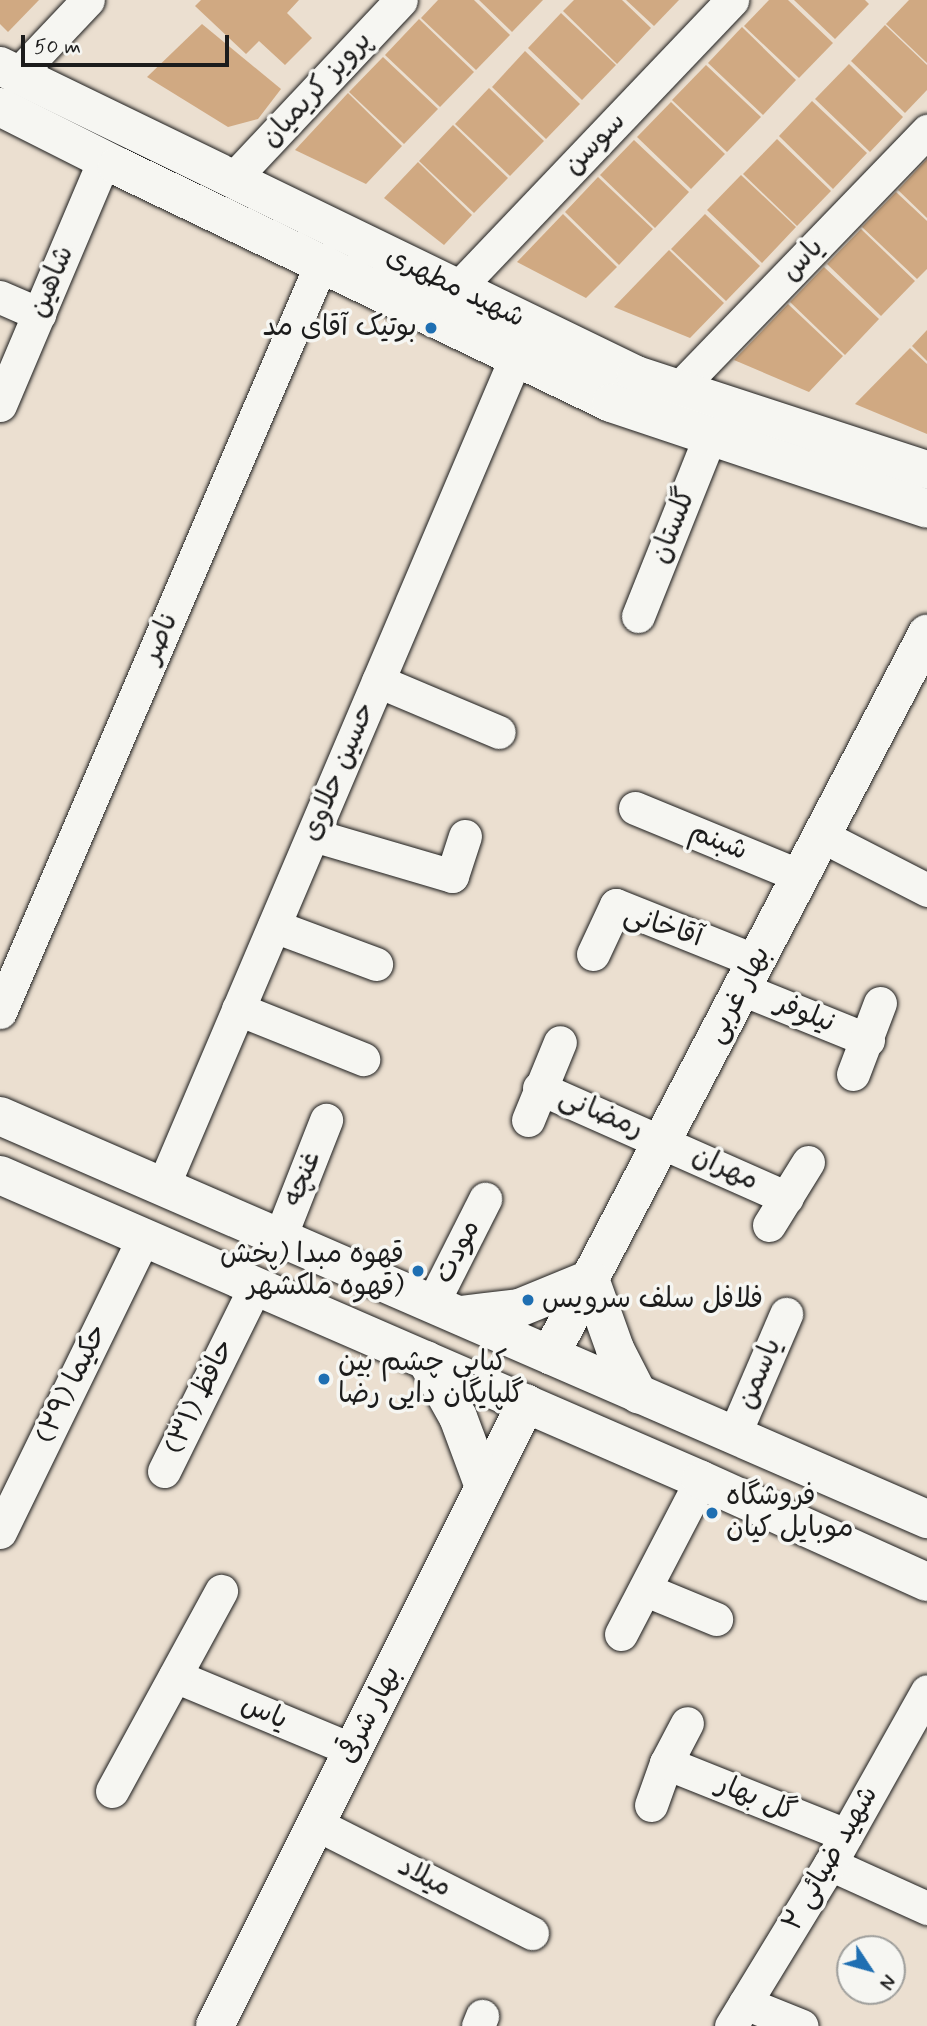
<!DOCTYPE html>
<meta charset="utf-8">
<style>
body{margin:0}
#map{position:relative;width:927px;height:2026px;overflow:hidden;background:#ebdfd0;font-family:Mynerve,"Playpen Sans Arabic",sans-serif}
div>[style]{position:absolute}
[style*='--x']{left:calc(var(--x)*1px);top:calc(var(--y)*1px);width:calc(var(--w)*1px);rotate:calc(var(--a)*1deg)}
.building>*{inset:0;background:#d0a982}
.roads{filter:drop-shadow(0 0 2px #1c1c1c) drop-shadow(0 0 2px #1c1c1c)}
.minor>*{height:33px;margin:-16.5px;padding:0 16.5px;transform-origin:16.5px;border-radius:16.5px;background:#f6f6f2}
.tertiary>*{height:38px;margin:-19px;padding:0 19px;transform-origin:19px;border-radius:19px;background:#f6f6f2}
.secondary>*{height:38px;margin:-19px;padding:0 19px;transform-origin:19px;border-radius:19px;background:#f6f6f2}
.dots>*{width:19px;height:19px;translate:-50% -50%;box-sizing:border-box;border:4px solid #f6f6f2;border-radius:50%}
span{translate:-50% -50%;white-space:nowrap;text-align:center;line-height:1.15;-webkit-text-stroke:7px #f6f6f2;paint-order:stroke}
.street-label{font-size:28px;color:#1c1c1c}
.poi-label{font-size:28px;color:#1c1c1c}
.right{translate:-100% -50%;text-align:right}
.left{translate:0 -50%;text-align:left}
.north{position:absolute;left:836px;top:1935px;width:70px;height:70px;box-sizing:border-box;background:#f6f6f2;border:2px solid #9f9f9c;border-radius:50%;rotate:126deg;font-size:19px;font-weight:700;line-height:28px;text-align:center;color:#1c1c1c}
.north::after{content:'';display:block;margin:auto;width:24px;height:32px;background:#1f6fb2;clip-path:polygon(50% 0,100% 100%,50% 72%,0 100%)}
.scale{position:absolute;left:21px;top:35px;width:208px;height:32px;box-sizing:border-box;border:4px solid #1c1c1c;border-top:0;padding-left:9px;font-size:21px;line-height:24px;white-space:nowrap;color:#1c1c1c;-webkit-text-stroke:5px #f6f6f2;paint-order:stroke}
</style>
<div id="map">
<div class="building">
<div style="clip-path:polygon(0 0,39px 0,8px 32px,0 24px)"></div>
<div style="clip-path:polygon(201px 0,299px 0,287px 13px,312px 38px,285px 65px,259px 41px,246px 54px,195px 6px)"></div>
<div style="clip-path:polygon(438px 0,474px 0,510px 35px,476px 70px,421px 18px)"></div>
<div style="clip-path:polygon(479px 0,543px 0,512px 32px)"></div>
<div style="clip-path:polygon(574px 0,622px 0,651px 28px,617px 64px,563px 11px)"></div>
<div style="clip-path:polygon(626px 0,679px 0,654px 26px)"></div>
<div style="clip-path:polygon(769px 0,788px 0,833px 43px,799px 78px,744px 26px)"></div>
<div style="clip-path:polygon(794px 0,865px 0,869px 4px,835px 39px)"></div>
<div style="clip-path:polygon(909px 0,927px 0,927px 63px,886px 24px)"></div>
<div style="clip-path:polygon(561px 13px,616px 65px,582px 100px,528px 48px)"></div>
<div style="clip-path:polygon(419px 19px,474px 72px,440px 107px,385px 55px)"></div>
<div style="clip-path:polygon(202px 24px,281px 89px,258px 119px,228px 127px,147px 77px)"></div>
<div style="clip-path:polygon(885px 25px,927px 65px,927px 90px,905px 113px,851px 61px)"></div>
<div style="clip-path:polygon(742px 27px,796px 80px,763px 115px,708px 63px)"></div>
<div style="clip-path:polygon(525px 51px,580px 104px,546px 139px,492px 87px)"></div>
<div style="clip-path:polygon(383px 57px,438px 109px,404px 144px,349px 92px)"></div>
<div style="clip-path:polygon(849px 64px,903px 117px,870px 152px,815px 99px)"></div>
<div style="clip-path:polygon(706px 65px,761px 117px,727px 152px,672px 100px)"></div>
<div style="clip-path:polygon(489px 88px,544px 141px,510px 176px,455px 124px)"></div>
<div style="clip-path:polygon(348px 93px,402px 146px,366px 184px,295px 150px)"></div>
<div style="clip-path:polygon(812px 101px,867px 153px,833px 189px,779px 136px)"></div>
<div style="clip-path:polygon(671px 102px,725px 154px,691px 189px,637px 137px)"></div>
<div style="clip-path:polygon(453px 125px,508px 178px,474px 213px,419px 161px)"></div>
<div style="clip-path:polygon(777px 139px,831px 191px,797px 226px,743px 174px)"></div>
<div style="clip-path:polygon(634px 140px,689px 192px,655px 228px,600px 175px)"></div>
<div style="clip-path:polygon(927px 159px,927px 218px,898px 190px)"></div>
<div style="clip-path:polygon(418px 162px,472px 215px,444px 245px,384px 198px)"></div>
<div style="clip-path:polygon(741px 175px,796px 227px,762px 263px,707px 210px)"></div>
<div style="clip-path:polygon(598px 177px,653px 229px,619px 265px,565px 212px)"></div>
<div style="clip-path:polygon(896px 192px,927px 221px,927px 269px,917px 279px,862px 227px)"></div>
<div style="clip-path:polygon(563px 214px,617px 267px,586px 298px,517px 262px)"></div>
<div style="clip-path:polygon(705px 214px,760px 266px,726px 301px,671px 249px)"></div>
<div style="clip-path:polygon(861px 229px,915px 281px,881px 316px,827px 264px)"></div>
<div style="clip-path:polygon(669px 250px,724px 303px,690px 338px,614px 307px)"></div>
<div style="clip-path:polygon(824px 267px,879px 319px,845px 355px,790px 302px)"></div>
<div style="clip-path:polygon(788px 304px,843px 356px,809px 392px,734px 360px)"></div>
<div style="clip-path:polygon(927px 330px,927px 361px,912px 346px)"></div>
<div style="clip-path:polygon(910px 348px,927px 364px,927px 434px,855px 404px)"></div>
</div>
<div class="roads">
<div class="minor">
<div style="--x:17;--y:75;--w:103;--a:-46.6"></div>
<div style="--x:233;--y:179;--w:245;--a:-46.8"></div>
<div style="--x:457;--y:289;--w:399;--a:-46.4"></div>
<div style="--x:0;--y:297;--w:43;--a:23.6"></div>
<div style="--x:678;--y:389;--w:359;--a:-46"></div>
<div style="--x:0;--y:405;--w:266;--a:-67"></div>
<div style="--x:638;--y:616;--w:194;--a:-68.2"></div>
<div style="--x:378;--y:681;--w:131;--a:22.9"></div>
<div style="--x:635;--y:808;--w:178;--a:22.4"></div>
<div style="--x:313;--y:835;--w:145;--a:16.4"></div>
<div style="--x:452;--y:876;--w:42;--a:-72"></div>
<div style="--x:822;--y:836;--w:118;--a:27.2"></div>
<div style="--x:274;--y:926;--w:109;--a:20.4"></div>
<div style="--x:593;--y:954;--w:54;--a:-64.9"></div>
<div style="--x:616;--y:905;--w:151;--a:21.8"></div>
<div style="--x:742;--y:989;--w:136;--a:22"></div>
<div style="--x:238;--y:1009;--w:135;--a:21.8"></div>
<div style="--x:0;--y:1012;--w:814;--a:-66.77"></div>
<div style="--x:853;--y:1074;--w:76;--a:-69.2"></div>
<div style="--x:539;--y:1088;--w:271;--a:23.9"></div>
<div style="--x:528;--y:1120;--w:84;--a:-67.7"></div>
<div style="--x:163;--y:1186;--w:901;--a:-66.94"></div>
<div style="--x:769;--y:1225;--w:74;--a:-58.2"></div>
<div style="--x:280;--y:1237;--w:126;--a:-68.5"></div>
<div style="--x:432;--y:1304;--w:118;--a:-63.2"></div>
<div style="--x:734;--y:1435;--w:132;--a:-66.7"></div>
<div style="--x:164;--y:1471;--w:208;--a:-63.7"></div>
<div style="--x:0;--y:1532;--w:328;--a:-64"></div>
<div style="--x:646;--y:1590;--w:76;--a:22.5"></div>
<div style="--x:621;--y:1634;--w:174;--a:-62.5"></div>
<div style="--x:175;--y:1676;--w:193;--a:22.6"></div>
<div style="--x:666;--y:1763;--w:194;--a:21.8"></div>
<div style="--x:112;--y:1791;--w:228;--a:-61.4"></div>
<div style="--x:651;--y:1805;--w:45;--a:-70.3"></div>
<div style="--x:666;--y:1763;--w:45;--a:-62.3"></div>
<div style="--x:316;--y:1824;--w:242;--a:26.8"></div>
<div style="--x:830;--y:1864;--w:107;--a:24.4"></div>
<div style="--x:745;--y:2003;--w:61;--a:22"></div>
<div style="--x:478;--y:2026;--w:11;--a:-68"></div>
<div style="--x:731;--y:2026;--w:190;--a:-58.6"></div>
<div style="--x:830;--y:1864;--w:198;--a:-60.7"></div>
</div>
<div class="tertiary">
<div style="--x:550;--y:1355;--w:814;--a:-62.4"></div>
<div style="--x:215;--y:2026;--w:696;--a:-63.47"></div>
</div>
<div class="secondary">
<div style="--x:0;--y:66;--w:707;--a:25.91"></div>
<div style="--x:636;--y:375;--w:306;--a:18.1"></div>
<div style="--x:0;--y:107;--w:131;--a:26.8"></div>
<div style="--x:117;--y:166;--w:548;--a:25.63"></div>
<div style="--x:611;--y:403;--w:333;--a:18.5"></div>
<div style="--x:0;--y:1116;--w:1011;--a:23.5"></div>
<div style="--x:0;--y:1175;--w:764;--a:23.51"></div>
<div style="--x:701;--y:1480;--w:248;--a:24.3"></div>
<div style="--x:460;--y:1315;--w:59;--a:-6.8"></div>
<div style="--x:519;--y:1308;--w:77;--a:-22.2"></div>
<div style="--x:590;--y:1279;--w:74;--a:70.3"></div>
<div style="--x:615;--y:1349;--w:51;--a:62.9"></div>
<div style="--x:426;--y:1360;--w:65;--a:60.7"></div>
<div style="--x:458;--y:1417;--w:75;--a:69.6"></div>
</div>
</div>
<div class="dots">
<div style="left:431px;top:328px;background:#1f6fb2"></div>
<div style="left:418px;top:1271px;background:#1f6fb2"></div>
<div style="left:528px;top:1300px;background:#1f6fb2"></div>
<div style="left:324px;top:1379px;background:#1f6fb2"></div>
<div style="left:712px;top:1513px;background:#1f6fb2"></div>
</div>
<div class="street-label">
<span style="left:317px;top:90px;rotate:-47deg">پرویز کریمیان</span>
<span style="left:595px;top:144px;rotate:-46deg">سوسن</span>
<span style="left:803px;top:260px;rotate:-46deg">یاس</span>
<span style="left:52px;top:282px;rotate:-67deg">شاهین</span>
<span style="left:455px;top:288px;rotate:26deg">شهید مطهری</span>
<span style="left:674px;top:526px;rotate:-68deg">گلستان</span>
<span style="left:161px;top:638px;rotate:-67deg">ناصر</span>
<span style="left:339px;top:772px;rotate:-67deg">حسین حلاوی</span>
<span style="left:718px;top:842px;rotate:22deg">شبنم</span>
<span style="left:663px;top:927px;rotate:18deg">آقاخانی</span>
<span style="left:739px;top:995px;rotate:-62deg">بهار غربی</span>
<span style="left:805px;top:1014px;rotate:22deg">نیلوفر</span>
<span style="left:601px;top:1114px;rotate:23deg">رمضانی</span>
<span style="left:725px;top:1169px;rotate:25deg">مهران</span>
<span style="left:303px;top:1179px;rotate:-68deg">غنچه</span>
<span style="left:458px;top:1252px;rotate:-63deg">مودت</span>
<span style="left:760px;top:1374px;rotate:-67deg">یاسمن</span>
<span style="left:72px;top:1384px;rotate:-64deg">حکیما (۲۹)</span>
<span style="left:200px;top:1397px;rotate:-64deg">حافظ (۳۱)</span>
<span style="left:264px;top:1713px;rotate:23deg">یاس</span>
<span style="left:370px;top:1715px;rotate:-63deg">بهار شرقی</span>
<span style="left:756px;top:1799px;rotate:22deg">گل بهار</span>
<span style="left:831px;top:1859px;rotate:-60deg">شهید ضیائی ۲</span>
<span style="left:424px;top:1878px;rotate:27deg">میلاد</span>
</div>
<div class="poi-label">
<span class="right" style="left:417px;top:328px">بوتیک آقای مد</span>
<span class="right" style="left:404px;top:1271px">قهوه مبدا (پخش<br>قهوه ملکشهر)</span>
<span class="left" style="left:542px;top:1300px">فلافل سلف سرویس</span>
<span class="left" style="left:338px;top:1379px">کبابی چشم بین<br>گلپایگان دایی رضا</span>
<span class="left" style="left:726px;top:1513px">فروشگاه<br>موبایل کیان</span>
</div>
<div class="north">N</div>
<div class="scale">50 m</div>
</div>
